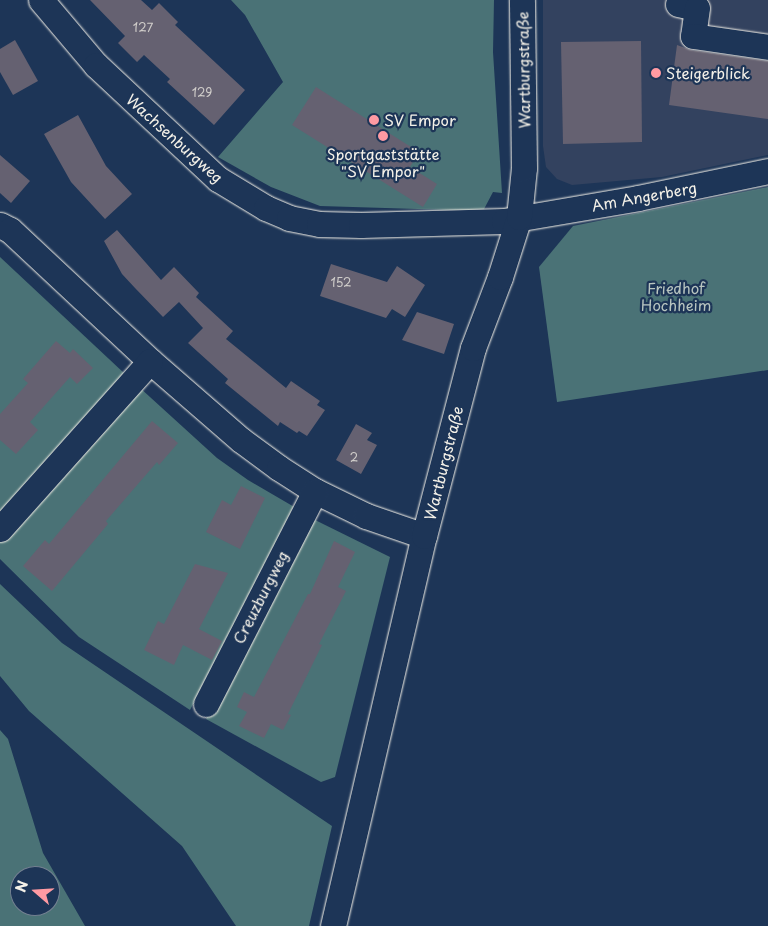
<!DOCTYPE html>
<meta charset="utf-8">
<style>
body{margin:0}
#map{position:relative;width:768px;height:926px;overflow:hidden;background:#1d3557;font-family:"Playpen Sans",sans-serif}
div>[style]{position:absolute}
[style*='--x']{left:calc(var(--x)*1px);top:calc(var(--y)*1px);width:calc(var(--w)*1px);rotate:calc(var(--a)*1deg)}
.built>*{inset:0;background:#33425f}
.green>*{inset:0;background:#4a7276}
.building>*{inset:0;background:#656171}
.roads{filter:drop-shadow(0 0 1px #f4f1e8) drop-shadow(0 0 1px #f4f1e8)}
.minor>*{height:25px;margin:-12.5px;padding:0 12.5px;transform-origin:12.5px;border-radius:12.5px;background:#1d3557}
.dots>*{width:14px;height:14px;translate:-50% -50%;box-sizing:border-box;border:2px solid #1d3557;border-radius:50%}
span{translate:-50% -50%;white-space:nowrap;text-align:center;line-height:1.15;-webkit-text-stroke:4.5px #1d3557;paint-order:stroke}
.number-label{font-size:12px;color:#d0cdca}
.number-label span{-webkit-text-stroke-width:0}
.street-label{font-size:15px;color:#f4f1e8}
.poi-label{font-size:15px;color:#f4f1e8}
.left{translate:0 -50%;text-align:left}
.park-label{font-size:15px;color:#b8c5c0}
.north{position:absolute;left:10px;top:866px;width:50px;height:50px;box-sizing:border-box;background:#1d3557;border:1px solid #738091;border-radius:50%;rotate:289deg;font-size:14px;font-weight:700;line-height:20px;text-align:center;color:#f4f1e8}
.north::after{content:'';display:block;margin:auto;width:18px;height:22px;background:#ff9aa2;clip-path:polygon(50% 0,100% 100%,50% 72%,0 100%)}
</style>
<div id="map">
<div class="built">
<div style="clip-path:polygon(543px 0,768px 0,768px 155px,662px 177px,572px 185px,557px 179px,546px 167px,543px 146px)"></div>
</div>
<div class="green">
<div style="clip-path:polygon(231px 0,494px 0,493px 52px,502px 193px,493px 192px,483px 211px,320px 206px,271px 187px,218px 157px,283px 82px,245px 15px)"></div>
<div style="clip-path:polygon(768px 187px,768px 370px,557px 402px,539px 267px,573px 226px)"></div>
<div style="clip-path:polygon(0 257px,125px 374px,0 512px)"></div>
<div style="clip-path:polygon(139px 387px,217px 458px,248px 480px,296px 508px,190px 710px,79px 637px,0 559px,0 542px)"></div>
<div style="clip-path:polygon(311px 518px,390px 557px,335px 777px,321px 782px,206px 719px)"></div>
<div style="clip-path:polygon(0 584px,62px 643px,332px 826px,309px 926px,236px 926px,182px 846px,29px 711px,0 676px)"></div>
<div style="clip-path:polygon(evenodd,0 730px,8px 739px,43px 853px,85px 926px,0 926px,0 730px,20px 876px,50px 876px,50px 906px,20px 906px,20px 876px)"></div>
</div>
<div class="building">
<div style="clip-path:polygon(90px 0,141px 0,152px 10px,159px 3px,178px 22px,175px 25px,245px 90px,214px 125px,167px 82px,170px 79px,144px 55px,137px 62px,118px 43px,125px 36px)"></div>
<div style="clip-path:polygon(15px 40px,38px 81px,13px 95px,0 72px,0 49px)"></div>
<div style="clip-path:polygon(641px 41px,642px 142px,563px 144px,561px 42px)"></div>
<div style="clip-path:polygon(677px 45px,691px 50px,768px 61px,768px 119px,669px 105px)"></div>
<div style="clip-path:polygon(316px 87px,419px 152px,410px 167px,437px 184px,423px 207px,292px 125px)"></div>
<div style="clip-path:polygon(78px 115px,106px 166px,132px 194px,105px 219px,71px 182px,44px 134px)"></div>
<div style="clip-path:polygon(0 155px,30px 181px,11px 203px,0 193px)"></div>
<div style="clip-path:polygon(117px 230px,161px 280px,174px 267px,199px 293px,196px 297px,233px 331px,226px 339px,286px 388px,291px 381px,320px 401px,317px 405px,325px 410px,307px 436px,299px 431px,297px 433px,280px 422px,278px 426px,225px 383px,228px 379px,188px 343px,203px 328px,179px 302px,163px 317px,135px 288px,122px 274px,104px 241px)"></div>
<div style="clip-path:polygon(331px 264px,387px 282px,397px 266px,425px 285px,405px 317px,392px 309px,386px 318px,320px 296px)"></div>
<div style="clip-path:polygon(417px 312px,454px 324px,444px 354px,402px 340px)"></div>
<div style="clip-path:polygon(56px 341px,70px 353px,73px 349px,93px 368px,77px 384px,70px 377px,30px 422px,38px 430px,16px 454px,0 440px,0 414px,28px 383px,23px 379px)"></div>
<div style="clip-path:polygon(152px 421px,178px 443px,159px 465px,157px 462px,106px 521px,108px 524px,52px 591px,23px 566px,45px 540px,49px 544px)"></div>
<div style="clip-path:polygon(356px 424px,372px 433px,367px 440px,377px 445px,361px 474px,336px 460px)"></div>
<div style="clip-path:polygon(241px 486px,265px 498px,240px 549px,206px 532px,222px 500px,231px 505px)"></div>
<div style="clip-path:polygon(334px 541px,355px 552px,338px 587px,346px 591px,319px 644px,322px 645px,288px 714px,291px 715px,283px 730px,271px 724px,264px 738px,239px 726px,247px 712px,237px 707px,244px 692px,254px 697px,308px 594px,310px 594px)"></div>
<div style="clip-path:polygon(195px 564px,228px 573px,199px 629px,222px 641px,212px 660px,183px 645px,174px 665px,144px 650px,158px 621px,164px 624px)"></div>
</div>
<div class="roads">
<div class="minor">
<div style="--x:41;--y:0;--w:85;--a:49.8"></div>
<div style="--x:96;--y:65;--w:167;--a:43.1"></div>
<div style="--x:218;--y:179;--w:56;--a:31.1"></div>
<div style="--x:266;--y:208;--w:25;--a:23"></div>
<div style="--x:289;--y:218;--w:31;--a:11"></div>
<div style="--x:319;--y:224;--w:42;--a:1.4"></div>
<div style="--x:361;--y:225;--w:143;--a:-1.6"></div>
<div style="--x:504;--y:221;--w:136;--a:-9.7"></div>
<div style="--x:638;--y:198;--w:133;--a:-11.7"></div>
<div style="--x:678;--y:4;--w:19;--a:12"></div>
<div style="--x:697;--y:8;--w:28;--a:98"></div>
<div style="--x:693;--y:36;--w:76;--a:8.3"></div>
<div style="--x:0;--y:225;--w:11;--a:27"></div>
<div style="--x:10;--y:230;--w:192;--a:43.1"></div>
<div style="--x:150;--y:361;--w:121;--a:41"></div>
<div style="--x:241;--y:440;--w:47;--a:36.4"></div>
<div style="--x:279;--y:468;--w:43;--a:32.6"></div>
<div style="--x:315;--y:491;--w:57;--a:26.1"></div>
<div style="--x:366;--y:516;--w:61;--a:19"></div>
<div style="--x:0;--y:529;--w:225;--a:-48.2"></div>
<div style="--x:206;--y:704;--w:239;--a:-62.9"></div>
<div style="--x:333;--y:926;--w:400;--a:-76.9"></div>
<div style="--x:424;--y:536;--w:194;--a:-75.4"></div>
<div style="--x:473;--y:348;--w:76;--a:-69.2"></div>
<div style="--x:500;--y:277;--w:63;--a:-72.4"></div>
<div style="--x:519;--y:217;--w:49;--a:-84.2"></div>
<div style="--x:524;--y:168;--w:168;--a:-90.7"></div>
</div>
</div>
<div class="dots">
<div style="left:656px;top:73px;background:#ff9aa2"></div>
<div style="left:374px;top:120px;background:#ff9aa2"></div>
<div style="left:383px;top:136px;background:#ff9aa2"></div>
</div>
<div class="number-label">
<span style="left:143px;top:28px">127</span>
<span style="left:202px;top:93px">129</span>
<span style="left:341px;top:283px">152</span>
<span style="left:354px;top:458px">2</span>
</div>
<div class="street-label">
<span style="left:523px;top:70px;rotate:-91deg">Wartburgstraße</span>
<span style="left:175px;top:138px;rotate:42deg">Wachsenburgweg</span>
<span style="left:644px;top:196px;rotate:-10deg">Am Angerberg</span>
<span style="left:443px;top:463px;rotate:-76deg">Wartburgstraße</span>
<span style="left:260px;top:597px;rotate:-63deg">Creuzburgweg</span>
</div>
<div class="poi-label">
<span class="left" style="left:666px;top:73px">Steigerblick</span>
<span class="left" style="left:384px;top:120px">SV Empor</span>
<span style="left:383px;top:162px">Sportgaststätte<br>"SV Empor"</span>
</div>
<div class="park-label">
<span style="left:676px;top:296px">Friedhof<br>Hochheim</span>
</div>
<div class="north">N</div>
</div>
